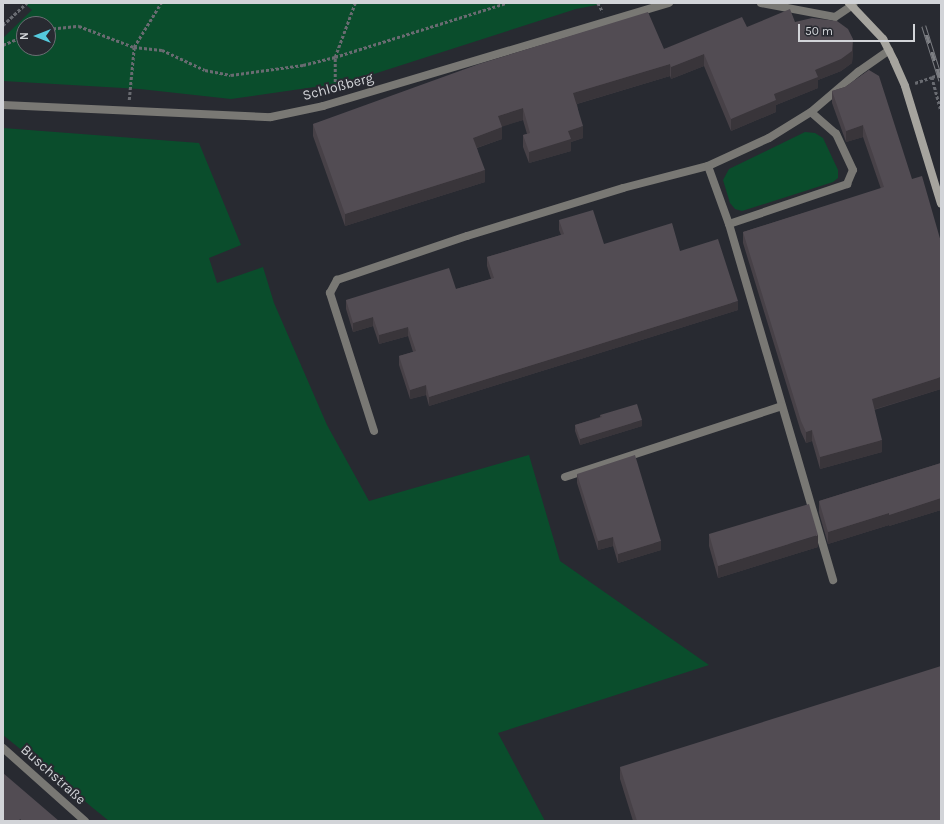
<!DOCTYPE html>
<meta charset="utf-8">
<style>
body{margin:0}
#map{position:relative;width:944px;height:824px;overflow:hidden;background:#282a31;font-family:Karla,sans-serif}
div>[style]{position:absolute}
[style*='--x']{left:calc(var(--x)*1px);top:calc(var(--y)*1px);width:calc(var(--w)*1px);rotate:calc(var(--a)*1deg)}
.green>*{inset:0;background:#0a4d2c}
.path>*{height:2.5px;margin-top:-1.25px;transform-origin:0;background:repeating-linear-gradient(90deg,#696b71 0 3px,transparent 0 5px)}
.service>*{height:8px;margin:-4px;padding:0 4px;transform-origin:4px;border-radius:4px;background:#797874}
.minor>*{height:8px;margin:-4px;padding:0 4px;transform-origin:4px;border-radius:4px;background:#797874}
.secondary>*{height:8px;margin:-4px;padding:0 4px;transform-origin:4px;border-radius:4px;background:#a6a49e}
.rail>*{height:4.5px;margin-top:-2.25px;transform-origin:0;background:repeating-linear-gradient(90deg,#282a31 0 9px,#7d7f84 0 18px);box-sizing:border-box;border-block:1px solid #7d7f84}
.wall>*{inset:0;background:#474147}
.shaded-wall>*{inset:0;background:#39353a}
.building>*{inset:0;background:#524c53}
span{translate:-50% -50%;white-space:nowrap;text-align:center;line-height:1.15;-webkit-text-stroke:4px #282a31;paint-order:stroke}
.street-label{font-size:14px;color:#d2d4d8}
.frame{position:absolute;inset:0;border:4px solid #d2d4d8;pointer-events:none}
.north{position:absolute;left:16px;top:16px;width:40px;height:40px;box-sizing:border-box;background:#282a31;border:1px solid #6c6e74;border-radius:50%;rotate:270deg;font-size:11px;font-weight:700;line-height:16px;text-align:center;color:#d2d4d8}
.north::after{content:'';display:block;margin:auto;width:14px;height:18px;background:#54cadd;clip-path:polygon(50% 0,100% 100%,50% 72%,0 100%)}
.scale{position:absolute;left:798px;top:24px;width:117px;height:18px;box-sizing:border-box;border:2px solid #d2d4d8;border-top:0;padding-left:5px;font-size:12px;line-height:14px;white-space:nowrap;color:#d2d4d8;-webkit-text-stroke:3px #282a31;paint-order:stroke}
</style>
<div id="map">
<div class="green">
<div style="clip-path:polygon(evenodd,24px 3px,607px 3px,576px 9px,349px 82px,231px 99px,140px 89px,3px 81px,3px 38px,32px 10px,24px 3px,24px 24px,48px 24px,48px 48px,24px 48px,24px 24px)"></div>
<div style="clip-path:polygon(3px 128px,199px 143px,241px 245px,209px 258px,217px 283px,263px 267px,274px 303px,327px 425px,369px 501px,529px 455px,560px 561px,709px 665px,498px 733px,545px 821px,109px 821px,3px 735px)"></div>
<div style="clip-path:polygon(805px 132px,815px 133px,823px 138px,838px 170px,838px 178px,833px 182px,742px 211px,735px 209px,730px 203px,723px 180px,729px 169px)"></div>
</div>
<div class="path">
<div style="--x:598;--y:3;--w:10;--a:61"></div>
<div style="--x:3;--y:25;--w:33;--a:-43"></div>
<div style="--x:48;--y:29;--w:31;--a:-6"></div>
<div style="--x:79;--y:26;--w:59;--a:20.9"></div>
<div style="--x:134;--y:47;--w:52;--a:-58.5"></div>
<div style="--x:3;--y:45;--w:23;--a:-23"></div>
<div style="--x:932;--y:77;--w:9;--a:-18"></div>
<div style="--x:915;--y:83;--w:18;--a:-19"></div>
<div style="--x:932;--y:77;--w:34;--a:75"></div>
<div style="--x:335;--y:92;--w:35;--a:-90"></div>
<div style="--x:335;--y:57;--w:58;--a:-69.7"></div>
<div style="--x:129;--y:100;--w:53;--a:-84.6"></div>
<div style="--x:134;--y:47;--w:28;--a:6"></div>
<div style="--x:162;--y:50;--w:47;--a:24.9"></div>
<div style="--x:205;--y:70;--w:26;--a:11"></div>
<div style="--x:231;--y:75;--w:73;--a:-7.9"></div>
<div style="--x:303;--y:65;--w:33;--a:-14"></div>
<div style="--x:335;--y:57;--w:179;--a:-17.5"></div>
</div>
<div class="service">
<div style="--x:708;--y:166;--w:62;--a:70.1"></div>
<div style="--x:729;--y:224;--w:125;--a:-18.7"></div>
<div style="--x:847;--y:184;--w:15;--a:-67"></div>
<div style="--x:853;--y:170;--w:40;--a:-115"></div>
<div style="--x:836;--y:134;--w:33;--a:-139"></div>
<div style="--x:729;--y:224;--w:371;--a:73.7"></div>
<div style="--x:374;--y:431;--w:145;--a:-107.7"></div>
<div style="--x:330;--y:293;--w:15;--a:-62"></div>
<div style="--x:337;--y:280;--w:137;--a:-18.7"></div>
<div style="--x:467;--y:236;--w:163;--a:-17.1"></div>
<div style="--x:623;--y:188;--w:88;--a:-14.5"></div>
<div style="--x:708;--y:166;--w:67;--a:-24.7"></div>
<div style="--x:769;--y:138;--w:49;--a:-31.8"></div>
<div style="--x:811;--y:112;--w:62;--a:-40.4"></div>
<div style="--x:858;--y:72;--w:38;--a:-35"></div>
<div style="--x:565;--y:477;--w:228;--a:-18.1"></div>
</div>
<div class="minor">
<div style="--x:761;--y:3;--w:75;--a:10.7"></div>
<div style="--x:835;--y:17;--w:22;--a:-34"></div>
<div style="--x:3;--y:105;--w:268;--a:2.6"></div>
<div style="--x:271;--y:117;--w:53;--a:-11.9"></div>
<div style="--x:323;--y:106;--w:361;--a:-16.6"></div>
<div style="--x:3;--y:748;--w:110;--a:41.7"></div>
</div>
<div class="secondary">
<div style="--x:849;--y:3;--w:50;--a:46.6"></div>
<div style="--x:883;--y:39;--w:25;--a:63"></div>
<div style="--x:894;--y:61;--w:27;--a:66"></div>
<div style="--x:905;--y:86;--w:123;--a:73"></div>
</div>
<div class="rail">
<div style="--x:924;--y:26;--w:57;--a:72.5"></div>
</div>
<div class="wall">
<div style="clip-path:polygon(795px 22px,853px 51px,852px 63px,841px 71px,818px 80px,818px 88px,776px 105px,776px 112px,731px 131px,704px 66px,671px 79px,670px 76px,577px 104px,583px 138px,571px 142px,571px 151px,529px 163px,523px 147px,523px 135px,527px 134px,523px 120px,502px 126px,502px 139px,477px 148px,485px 182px,345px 226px,313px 136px,313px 124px,664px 49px,747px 27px)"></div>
<div style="clip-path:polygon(869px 70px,941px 389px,874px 410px,882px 452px,820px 469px,812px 441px,806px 443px,801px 432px,743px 243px,743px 232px,881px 189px,863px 137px,846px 142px,832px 103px,832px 91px,845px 87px)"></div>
<div style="clip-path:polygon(559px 220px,604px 244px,680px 251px,738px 310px,429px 406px,426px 395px,410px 399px,399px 365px,399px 356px,413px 352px,408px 336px,379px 344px,373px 326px,353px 332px,346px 309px,346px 300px,456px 289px,491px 279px,487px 266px,487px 257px,561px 235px,559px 230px)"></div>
<div style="clip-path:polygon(600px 415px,642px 426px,580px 445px,575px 431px,575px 425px,600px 417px)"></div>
<div style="clip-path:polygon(941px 463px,941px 510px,889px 526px,889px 525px,828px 544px,819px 513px,819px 501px)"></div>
<div style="clip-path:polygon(577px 474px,661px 550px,618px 563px,613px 546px,598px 550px,577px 483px)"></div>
<div style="clip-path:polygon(709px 534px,818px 547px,718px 578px,709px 546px)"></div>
<div style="clip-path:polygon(620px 767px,941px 821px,633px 821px,620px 779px)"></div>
</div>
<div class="shaded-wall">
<div style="clip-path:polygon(853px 39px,853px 51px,852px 63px,841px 71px,818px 80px,818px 88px,776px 105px,776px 112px,731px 131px,731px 119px,815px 70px)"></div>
<div style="clip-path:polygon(704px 54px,704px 66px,671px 79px,671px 67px)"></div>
<div style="clip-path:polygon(670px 64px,670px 76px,573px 105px,573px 93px)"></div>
<div style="clip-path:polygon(523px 108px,523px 120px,498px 128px,498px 116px)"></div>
<div style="clip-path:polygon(863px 125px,863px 137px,846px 142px,846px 131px)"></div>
<div style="clip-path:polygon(583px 126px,583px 138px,571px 142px,571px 151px,529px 163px,529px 152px,568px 131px)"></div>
<div style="clip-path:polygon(502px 127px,502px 139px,473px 149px,473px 138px)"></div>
<div style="clip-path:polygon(485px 170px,485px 182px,345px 226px,345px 214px)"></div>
<div style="clip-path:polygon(738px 301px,738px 310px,429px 406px,429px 397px)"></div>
<div style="clip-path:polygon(373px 317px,373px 326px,353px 332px,353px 323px)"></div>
<div style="clip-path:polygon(408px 327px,408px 336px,379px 344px,379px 335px)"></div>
<div style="clip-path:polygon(941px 377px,941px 389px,872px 410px,872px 399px)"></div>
<div style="clip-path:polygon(426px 385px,426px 395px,410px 399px,410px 390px)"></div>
<div style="clip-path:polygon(642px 420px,642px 426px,580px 445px,580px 439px)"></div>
<div style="clip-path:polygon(812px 430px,812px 441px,806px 443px,806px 432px)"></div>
<div style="clip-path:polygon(882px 440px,882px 452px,820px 469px,820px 457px)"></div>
<div style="clip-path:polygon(941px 498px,941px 510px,889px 526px,889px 515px)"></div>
<div style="clip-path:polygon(889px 513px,889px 525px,828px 544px,828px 532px)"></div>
<div style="clip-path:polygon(818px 535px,818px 547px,718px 578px,718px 566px)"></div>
<div style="clip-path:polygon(613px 537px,613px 546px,598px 550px,598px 541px)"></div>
<div style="clip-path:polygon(661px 541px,661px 550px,618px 563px,618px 554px)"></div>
</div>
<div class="building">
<div style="clip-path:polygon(790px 9px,795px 22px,812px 18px,837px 21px,848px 29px,853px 39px,852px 51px,841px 59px,815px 70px,818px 77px,774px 94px,776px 100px,731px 119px,704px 54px,671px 67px,670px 64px,573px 93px,583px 126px,568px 131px,571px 139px,529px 152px,523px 135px,530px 133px,523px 108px,498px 116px,502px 127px,473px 138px,485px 170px,345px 214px,313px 124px,479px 64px,648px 12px,664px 49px,742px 17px,747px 27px)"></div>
<div style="clip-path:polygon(869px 70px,879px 76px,912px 179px,922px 176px,941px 242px,941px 377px,872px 399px,882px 440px,820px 457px,812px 430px,806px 432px,801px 421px,743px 232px,884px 187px,863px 125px,846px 131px,832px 91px,845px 87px)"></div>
<div style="clip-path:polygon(593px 210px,604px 244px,672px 223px,680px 251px,718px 239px,738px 301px,429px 397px,426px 385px,410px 390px,399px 356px,416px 351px,408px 327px,379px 335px,373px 317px,353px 323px,346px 300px,449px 268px,456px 289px,494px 278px,487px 257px,564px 234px,559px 220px)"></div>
<div style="clip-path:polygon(637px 404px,642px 420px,580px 439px,575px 425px,602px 417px,600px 415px)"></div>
<div style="clip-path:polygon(635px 455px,661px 541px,618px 554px,613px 537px,598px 541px,577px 474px)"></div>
<div style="clip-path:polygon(941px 463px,941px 498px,889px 515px,889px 513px,828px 532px,819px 501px)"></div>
<div style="clip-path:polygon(809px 504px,818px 535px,718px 566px,709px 534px)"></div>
<div style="clip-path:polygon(941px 666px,941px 821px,637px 821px,620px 767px)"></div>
<div style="clip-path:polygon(3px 773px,59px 821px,22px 821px,20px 819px,19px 821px,3px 821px)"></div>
</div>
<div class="street-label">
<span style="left:338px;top:87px;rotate:-15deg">Schloßberg</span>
<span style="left:53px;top:775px;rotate:42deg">Buschstraße</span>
</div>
<div class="frame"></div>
<div class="north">N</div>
<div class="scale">50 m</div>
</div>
